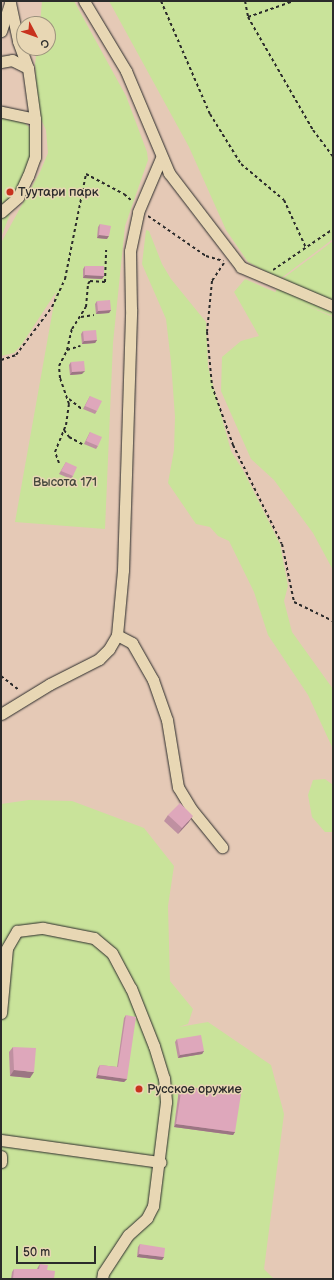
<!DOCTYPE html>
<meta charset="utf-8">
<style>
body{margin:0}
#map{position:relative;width:334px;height:1280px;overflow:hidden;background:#e5c9b6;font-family:"Balsamiq Sans",sans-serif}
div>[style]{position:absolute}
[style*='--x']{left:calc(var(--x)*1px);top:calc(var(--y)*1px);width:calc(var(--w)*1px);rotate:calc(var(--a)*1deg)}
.green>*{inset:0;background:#c9e39a}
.path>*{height:2px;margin-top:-1px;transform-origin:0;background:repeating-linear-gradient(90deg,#2b2b2b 0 3px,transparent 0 6px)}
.roads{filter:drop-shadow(0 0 1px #2b2b2b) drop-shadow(0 0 1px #2b2b2b)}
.minor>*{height:11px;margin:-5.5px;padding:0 5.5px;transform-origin:5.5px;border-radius:5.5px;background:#e8d7b4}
.wall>*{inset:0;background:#bf90a1}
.shaded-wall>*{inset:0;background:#9b7583}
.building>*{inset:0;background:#dea7bb}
.dots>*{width:11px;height:11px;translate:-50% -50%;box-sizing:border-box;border:2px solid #e8d7b4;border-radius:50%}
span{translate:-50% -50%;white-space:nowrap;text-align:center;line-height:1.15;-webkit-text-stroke:3px #e8d7b4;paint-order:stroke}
.poi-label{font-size:13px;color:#2b2b2b}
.left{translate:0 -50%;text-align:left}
.park-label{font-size:13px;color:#43473c}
.frame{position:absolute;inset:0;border:2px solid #2b2b2b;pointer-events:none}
.north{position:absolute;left:16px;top:16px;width:40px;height:40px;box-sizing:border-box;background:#e8d7b4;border:1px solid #9c927d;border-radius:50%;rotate:131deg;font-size:11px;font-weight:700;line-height:16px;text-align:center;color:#2b2b2b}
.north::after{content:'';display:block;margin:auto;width:14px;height:18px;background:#c8321e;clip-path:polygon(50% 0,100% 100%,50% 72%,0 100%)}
.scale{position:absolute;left:16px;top:1246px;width:80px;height:18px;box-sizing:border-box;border:2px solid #2b2b2b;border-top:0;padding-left:5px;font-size:12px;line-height:14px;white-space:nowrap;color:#2b2b2b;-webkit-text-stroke:3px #e8d7b4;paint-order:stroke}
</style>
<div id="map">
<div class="green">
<div style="clip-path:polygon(42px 1px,74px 1px,126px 96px,147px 152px,148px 160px,125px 226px,113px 343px,105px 529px,15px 522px,56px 292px,22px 344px,14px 353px,1px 356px,2px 241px,40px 172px,48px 153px,46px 130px,38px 113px,35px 64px,37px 48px,48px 48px,48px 24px,40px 24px)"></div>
<div style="clip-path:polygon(109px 1px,333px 1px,333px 239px,280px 279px,248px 262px,226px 230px,189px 147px)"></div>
<div style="clip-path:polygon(1px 109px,14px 113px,29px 127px,35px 147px,1px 238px)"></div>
<div style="clip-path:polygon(146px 230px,149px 231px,162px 264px,171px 279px,206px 322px,208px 367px,231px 451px,244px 472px,280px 544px,288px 586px,284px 601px,292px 632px,333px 689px,333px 749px,308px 695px,268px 635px,254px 592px,229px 541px,218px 536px,210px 527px,196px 524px,168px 483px,174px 450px,175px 417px,171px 362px,166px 319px,142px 264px)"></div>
<div style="clip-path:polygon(333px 241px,333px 316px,275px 293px,281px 280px)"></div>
<div style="clip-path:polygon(245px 279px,333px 317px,333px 570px,313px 533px,274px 480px,251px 459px,221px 391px,222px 357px,241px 341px,259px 336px,234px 292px)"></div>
<div style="clip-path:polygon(325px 779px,333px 785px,333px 832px,325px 832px,312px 817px,308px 795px,313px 780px)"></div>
<div style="clip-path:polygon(29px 800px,72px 801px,144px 828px,174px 866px,168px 906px,170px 981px,193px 1009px,188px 1024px,179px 1027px,208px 1022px,271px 1065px,284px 1114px,264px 1269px,274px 1279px,1px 1279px,1px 804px)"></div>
</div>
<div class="path">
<div style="--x:161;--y:1;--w:123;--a:66.6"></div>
<div style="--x:210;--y:114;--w:59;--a:58.2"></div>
<div style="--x:241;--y:164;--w:56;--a:39.9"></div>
<div style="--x:284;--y:200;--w:53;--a:65.4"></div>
<div style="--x:245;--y:1;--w:16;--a:79"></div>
<div style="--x:248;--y:17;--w:130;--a:60.1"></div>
<div style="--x:313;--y:130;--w:34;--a:53"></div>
<div style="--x:248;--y:17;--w:49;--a:-19.2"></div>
<div style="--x:148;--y:216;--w:70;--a:34.6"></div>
<div style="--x:206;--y:256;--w:18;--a:16"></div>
<div style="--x:224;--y:263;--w:22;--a:124"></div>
<div style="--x:212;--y:281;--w:51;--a:95.6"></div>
<div style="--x:207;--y:332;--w:54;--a:84.7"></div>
<div style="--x:212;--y:386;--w:63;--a:70.4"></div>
<div style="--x:233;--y:445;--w:110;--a:63.7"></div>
<div style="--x:282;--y:544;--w:59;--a:78.3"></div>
<div style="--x:294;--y:602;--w:43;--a:26"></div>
<div style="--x:273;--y:270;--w:73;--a:-34.3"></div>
<div style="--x:81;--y:317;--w:13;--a:-9"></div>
<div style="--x:67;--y:350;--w:14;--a:-17"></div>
<div style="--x:1;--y:360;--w:16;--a:-18"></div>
<div style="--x:16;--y:355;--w:60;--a:-53.1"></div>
<div style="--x:52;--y:307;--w:31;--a:-65"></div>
<div style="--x:65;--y:279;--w:107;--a:-78.7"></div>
<div style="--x:86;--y:174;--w:43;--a:27.8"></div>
<div style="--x:124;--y:194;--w:11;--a:41"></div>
<div style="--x:69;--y:399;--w:16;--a:38"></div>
<div style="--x:64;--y:430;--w:9;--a:54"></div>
<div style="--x:69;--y:437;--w:15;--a:28"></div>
<div style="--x:59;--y:463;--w:12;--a:-110"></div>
<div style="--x:55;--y:452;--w:29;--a:-68"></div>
<div style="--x:66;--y:425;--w:21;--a:-82"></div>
<div style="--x:69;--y:404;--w:28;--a:-109"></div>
<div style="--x:60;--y:378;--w:12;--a:-95"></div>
<div style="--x:59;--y:366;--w:18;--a:-63"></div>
<div style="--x:67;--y:350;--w:22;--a:-77"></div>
<div style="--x:72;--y:329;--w:26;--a:-58"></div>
<div style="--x:86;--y:307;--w:23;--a:-85"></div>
<div style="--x:88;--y:284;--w:4;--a:-56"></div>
<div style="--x:90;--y:281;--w:15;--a:4"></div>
<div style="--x:105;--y:282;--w:32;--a:-88"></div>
<div style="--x:1;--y:676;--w:23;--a:38"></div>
</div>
<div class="roads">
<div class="minor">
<div style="--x:84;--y:1;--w:82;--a:59"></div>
<div style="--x:126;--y:71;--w:111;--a:67.1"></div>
<div style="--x:169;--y:173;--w:118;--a:52.5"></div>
<div style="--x:241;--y:267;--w:100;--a:23"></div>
<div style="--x:10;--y:3;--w:39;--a:78"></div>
<div style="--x:18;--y:41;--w:29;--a:70"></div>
<div style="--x:1;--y:31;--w:29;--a:-72"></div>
<div style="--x:1;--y:62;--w:11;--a:-10"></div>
<div style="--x:12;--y:60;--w:18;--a:27"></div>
<div style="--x:28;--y:68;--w:51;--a:82.2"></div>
<div style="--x:35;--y:119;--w:35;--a:-168"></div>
<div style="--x:1;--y:212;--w:23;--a:-41"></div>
<div style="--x:18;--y:197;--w:23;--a:-65"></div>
<div style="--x:28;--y:176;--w:20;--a:-70"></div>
<div style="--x:35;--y:157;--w:38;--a:-90"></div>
<div style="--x:117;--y:635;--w:17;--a:28"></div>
<div style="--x:132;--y:643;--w:43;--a:60.4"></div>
<div style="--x:153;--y:680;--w:42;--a:70.7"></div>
<div style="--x:167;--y:720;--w:68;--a:80.7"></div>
<div style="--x:178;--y:787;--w:27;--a:59"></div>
<div style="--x:192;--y:810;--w:48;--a:51"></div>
<div style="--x:1;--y:714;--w:57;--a:-31.5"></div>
<div style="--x:50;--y:684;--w:55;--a:-27"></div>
<div style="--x:99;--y:659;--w:14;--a:-45"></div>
<div style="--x:109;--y:649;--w:16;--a:-60"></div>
<div style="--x:117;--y:635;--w:65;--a:-84.7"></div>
<div style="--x:123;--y:570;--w:261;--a:-88.2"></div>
<div style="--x:131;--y:309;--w:58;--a:-91"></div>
<div style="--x:130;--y:251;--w:40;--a:-78"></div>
<div style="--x:138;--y:212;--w:59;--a:-66.9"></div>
<div style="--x:1;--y:1013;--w:65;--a:-84.7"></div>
<div style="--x:7;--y:948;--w:20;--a:-60"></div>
<div style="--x:17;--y:931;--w:26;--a:-7"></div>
<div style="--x:43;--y:928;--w:52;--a:11.1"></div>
<div style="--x:94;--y:938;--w:23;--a:40"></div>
<div style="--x:112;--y:953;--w:40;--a:62"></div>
<div style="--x:131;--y:988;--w:62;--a:68.4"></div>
<div style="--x:154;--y:1046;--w:34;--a:73"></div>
<div style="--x:164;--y:1078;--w:24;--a:85"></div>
<div style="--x:166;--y:1102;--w:105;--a:97.1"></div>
<div style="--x:153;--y:1206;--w:13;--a:117"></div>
<div style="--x:147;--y:1218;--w:25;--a:138"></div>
<div style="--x:128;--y:1235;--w:45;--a:123.3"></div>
<div style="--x:103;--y:1273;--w:6;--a:99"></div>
<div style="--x:1;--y:1140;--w:161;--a:7.9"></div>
<div style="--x:1;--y:1156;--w:6;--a:90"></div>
</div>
</div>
<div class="wall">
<div style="clip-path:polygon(100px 224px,107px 239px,97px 238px,98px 227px)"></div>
<div style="clip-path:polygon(85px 266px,104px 276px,102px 279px,83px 278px,83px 269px)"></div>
<div style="clip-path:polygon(97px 301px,111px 310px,109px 313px,96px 314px,95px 304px)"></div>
<div style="clip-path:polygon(83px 331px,97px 340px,95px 343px,82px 344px,81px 334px)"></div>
<div style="clip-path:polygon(71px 362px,82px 374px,70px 375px,69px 365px)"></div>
<div style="clip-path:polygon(90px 396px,97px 411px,95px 414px,83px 409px)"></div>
<div style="clip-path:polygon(90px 432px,98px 446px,96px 449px,84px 444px)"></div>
<div style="clip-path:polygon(66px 462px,73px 476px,71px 479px,59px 474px)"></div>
<div style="clip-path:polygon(168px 815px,189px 822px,178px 834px,164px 821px)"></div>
<div style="clip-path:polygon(126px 1015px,127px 1079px,124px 1082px,96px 1078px,98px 1068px,100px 1065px,117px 1067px,124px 1018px)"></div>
<div style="clip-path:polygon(177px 1039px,204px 1051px,202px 1054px,178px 1058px,175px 1042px)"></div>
<div style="clip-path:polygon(13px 1047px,30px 1078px,10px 1076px,9px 1052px)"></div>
<div style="clip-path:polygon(182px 1086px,235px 1132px,233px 1135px,174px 1127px,179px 1089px)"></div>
<div style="clip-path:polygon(140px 1244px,164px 1257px,162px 1260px,137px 1257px,138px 1247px)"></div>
<div style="clip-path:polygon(40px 1264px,47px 1270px,54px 1279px,11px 1279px,12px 1272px,14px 1269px,37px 1269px,38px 1267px)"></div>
</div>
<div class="shaded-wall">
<div style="clip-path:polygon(99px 235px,109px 236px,107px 239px,97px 238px)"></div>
<div style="clip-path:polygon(85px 275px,104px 276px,102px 279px,83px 278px)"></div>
<div style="clip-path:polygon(111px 310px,109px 313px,96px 314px,98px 311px)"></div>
<div style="clip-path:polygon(97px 340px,95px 343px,82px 344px,84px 341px)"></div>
<div style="clip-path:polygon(85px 371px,82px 374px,70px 375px,72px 372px)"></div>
<div style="clip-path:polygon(193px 816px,189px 822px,178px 834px,182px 828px)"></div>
<div style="clip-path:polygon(204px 1051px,202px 1054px,178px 1058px,180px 1055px)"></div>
<div style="clip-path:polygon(14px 1070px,34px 1072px,30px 1078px,10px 1076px)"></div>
<div style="clip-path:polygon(98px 1075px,127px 1079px,124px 1082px,96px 1078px)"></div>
<div style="clip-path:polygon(176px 1124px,235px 1132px,233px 1135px,174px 1127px)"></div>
<div style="clip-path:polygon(139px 1254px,164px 1257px,162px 1260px,137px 1257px)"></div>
</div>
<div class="building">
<div style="clip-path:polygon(100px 224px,111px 226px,109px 236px,99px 235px)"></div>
<div style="clip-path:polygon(85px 266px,104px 266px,104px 276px,85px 275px)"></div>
<div style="clip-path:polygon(110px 300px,111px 310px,98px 311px,97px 301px)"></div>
<div style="clip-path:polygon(96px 330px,97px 340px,84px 341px,83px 331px)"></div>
<div style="clip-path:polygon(84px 361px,85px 371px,72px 372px,71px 362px)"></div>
<div style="clip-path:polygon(90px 396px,102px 401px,97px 411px,85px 406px)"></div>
<div style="clip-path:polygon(90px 432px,102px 437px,98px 446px,86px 441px)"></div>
<div style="clip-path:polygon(66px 462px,77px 467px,73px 476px,61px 471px)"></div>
<div style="clip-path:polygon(180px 803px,193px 816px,182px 828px,168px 815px)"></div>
<div style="clip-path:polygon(126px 1015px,136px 1017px,127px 1079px,98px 1075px,100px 1065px,118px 1067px)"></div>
<div style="clip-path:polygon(201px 1035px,204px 1051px,180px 1055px,177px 1039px)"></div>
<div style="clip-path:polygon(13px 1047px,36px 1048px,34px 1072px,14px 1070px)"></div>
<div style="clip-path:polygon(182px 1086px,241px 1094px,235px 1132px,176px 1124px)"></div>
<div style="clip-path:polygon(140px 1244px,165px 1248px,164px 1257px,139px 1254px)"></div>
<div style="clip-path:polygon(40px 1264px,48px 1265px,47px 1270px,55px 1271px,54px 1279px,13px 1279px,14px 1269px,39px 1269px)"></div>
</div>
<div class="dots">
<div style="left:10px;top:192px;background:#c8321e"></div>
<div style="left:139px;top:1089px;background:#c8321e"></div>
</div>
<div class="poi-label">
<span class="left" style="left:18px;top:192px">Туутари парк</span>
<span class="left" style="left:147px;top:1089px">Русское оружие</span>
</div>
<div class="park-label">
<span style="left:65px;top:482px">Высота 171</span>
</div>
<div class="frame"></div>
<div class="north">С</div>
<div class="scale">50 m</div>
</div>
